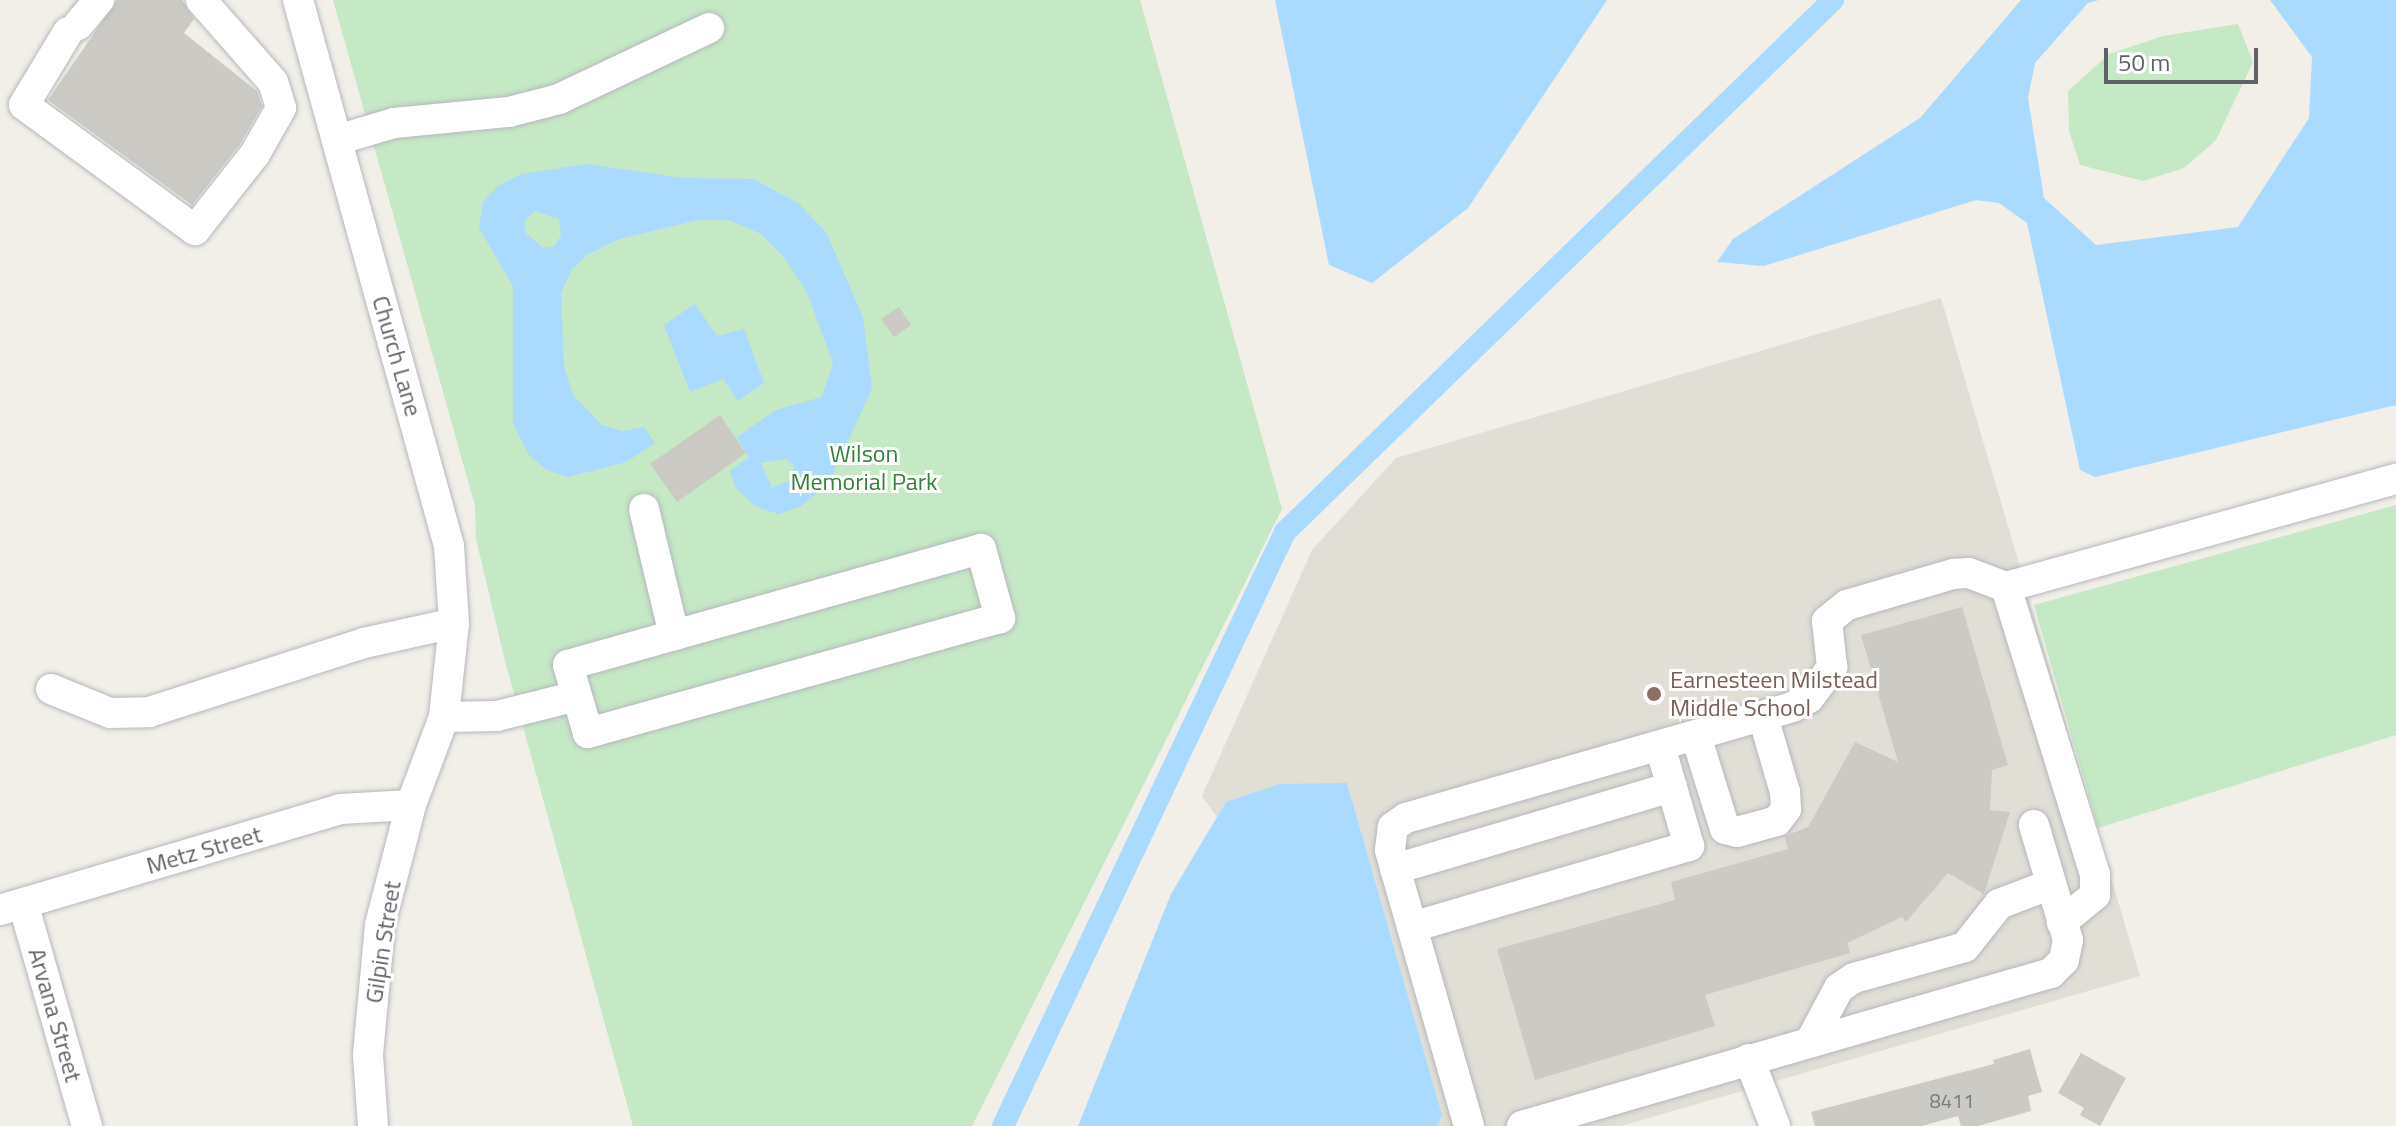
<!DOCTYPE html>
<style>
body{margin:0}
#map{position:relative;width:2396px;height:1126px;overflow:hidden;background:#f1efe8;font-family:"Titillium Web",sans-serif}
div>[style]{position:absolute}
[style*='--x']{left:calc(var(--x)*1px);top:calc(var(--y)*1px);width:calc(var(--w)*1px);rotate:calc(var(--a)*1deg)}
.education>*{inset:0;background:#e1ded6}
.green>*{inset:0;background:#c5e8c5}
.water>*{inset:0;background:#aadaff}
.canal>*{height:22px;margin:-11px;padding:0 11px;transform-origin:11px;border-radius:11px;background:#aadaff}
.building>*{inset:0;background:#cccac5}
.roads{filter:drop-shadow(0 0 2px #b5b8bc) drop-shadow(0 0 2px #b5b8bc)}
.minor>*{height:30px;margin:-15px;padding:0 15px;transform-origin:15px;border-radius:15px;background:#fff}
.dots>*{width:22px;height:22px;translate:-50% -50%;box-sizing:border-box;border:4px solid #fff;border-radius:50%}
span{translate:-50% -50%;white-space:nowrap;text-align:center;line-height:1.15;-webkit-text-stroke:6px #fff;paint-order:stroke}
.number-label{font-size:20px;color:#7a7d7f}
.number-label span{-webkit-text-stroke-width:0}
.street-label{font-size:24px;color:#5f6368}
.park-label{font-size:24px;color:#348238}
.education-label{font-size:24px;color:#785e54}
.left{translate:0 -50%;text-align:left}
.scale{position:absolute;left:2104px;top:48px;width:154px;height:36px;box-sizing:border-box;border:4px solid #5f6368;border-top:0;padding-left:10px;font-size:24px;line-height:28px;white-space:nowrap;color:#5f6368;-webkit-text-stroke:6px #fff;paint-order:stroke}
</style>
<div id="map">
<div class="education">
<div style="clip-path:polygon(1941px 298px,2140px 976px,1621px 1126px,1437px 1126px,1441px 1114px,1347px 783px,1226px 802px,1217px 817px,1202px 796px,1312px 550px,1396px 458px)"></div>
</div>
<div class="green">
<div style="clip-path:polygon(333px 0,1140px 0,1282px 509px,972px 1126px,633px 1126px,505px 661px,476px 539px,475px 506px)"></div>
<div style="clip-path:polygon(2238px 24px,2253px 62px,2216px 140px,2184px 168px,2143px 181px,2080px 165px,2069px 131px,2068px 91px,2109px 54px,2163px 36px)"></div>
<div style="clip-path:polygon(2396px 505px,2396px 735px,2098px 828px,2034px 605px)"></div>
</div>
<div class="water">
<div style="clip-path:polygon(1275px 0,1607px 0,1468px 208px,1372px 283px,1329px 265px)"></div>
<div style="clip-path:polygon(2021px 0,2099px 0,2088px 3px,2035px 63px,2028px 98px,2044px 198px,2096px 245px,2238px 227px,2309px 118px,2312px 57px,2270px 0,2396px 0,2396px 405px,2095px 477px,2080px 470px,2027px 223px,1999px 203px,1976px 200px,1764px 266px,1717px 262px,1733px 239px,1920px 118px)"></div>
<div style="clip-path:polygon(evenodd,586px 164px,683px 178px,753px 179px,798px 203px,826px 232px,863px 317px,872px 389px,828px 484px,800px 507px,778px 514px,755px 506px,735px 487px,730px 471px,749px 457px,737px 437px,776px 410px,822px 397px,833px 363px,807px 292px,782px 255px,761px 234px,729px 220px,698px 220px,619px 239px,587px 255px,572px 269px,561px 293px,564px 366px,573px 395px,602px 425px,623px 431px,644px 427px,655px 443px,626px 462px,568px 477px,547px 470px,529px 455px,513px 423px,513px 286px,479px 228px,483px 202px,498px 186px,522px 174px,586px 164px,535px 211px,559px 219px,561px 235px,555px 246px,543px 248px,526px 233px,524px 222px,535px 211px,586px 164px,785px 459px,794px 465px,791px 480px,772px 488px,761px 463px,785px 459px)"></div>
<div style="clip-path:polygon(695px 304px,717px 336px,744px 329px,764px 383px,738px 401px,723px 379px,690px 392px,664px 325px)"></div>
<div style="clip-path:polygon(1347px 783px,1442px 1115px,1437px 1126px,1078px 1126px,1171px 894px,1226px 802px,1279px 784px)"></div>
</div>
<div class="canal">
<div style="--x:1003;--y:1126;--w:658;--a:-64.6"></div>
<div style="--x:1285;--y:532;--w:764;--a:-44.15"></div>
</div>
<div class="building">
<div style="clip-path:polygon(117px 0,182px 0,194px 19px,184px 33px,257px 91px,262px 106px,240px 144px,192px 205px,48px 100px)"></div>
<div style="clip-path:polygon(899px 307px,911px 325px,894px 337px,881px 319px)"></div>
<div style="clip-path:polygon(720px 415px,746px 453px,677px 502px,650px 464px)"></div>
<div style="clip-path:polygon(1962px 607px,2008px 765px,1992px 770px,1990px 810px,2010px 812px,1984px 894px,1948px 873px,1906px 922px,1902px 917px,1847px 943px,1850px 953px,1705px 995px,1715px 1026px,1535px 1080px,1497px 949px,1675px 900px,1671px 882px,1788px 849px,1785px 836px,1808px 827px,1855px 742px,1898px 762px,1861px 635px)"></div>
<div style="clip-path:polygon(2030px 1049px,2042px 1092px,2028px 1096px,2031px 1111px,1978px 1126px,1961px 1126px,1958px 1116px,1922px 1126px,1815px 1126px,1811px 1112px,1994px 1064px,1993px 1060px)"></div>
<div style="clip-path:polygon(2081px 1053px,2126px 1078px,2100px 1126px,2080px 1115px,2084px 1108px,2058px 1093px)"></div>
</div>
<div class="roads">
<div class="minor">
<div style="--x:298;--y:0;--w:566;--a:74.54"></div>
<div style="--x:449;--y:546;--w:77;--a:86.3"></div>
<div style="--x:454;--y:623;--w:95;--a:96.1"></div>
<div style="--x:444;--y:717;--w:94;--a:110.6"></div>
<div style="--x:411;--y:805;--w:124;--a:104.5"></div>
<div style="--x:380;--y:925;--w:131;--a:95.3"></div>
<div style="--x:368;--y:1055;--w:71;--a:86"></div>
<div style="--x:78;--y:25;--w:33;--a:-50"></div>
<div style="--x:68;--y:32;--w:85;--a:121.1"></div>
<div style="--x:24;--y:105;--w:212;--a:36.2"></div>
<div style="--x:195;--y:230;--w:97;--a:-51.7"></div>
<div style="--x:255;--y:154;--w:53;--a:-60.5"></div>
<div style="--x:281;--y:108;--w:27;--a:-107"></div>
<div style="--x:273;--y:82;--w:109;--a:-131.3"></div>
<div style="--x:337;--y:140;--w:59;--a:-16.6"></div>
<div style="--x:394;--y:123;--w:116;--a:-5.5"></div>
<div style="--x:509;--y:112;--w:52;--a:-14.6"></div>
<div style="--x:559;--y:99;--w:166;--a:-25.3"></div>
<div style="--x:644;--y:509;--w:130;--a:76.6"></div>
<div style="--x:981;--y:549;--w:72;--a:74.6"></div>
<div style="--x:1000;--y:618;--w:428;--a:164.4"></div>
<div style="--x:588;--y:733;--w:71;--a:-106.4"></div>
<div style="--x:568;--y:665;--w:429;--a:-15.7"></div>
<div style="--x:2006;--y:587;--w:405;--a:-15.5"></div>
<div style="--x:51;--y:689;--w:64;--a:22.1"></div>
<div style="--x:110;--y:713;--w:39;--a:-1"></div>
<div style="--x:149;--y:712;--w:226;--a:-17.8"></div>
<div style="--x:364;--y:643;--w:92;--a:-12.5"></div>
<div style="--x:444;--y:717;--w:53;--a:-1.1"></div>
<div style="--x:497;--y:716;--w:82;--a:-14"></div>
<div style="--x:1696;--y:736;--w:97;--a:72.7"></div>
<div style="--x:1725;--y:829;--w:12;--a:14"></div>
<div style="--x:1737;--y:832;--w:41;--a:-15.4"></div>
<div style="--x:1777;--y:821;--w:15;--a:-53"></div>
<div style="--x:1786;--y:809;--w:17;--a:-93"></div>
<div style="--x:1785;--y:792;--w:78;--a:-106.3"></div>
<div style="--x:1395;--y:869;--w:289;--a:-16.5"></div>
<div style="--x:23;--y:903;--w:232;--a:74"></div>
<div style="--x:0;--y:910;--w:355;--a:-16.5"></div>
<div style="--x:340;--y:809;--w:71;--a:-3.2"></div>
<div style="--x:1412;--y:927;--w:289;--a:-16.3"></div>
<div style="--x:1689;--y:846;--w:104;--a:-106.2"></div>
<div style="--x:1810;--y:1042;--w:61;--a:-61.8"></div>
<div style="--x:1839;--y:988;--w:18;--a:-34"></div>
<div style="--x:1854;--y:978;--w:115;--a:-15.6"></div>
<div style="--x:1965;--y:947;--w:55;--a:-51.7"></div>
<div style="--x:1999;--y:904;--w:56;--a:-21"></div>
<div style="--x:1749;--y:1059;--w:72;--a:68.8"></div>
<div style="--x:1469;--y:1126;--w:287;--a:-106"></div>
<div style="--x:1390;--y:850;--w:23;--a:-83"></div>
<div style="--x:1393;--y:827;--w:16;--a:-35"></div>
<div style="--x:1406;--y:818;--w:402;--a:-16"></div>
<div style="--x:1792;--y:707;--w:19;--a:-28"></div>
<div style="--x:1809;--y:698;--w:39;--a:-53"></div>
<div style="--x:1832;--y:667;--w:46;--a:-96.2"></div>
<div style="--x:1827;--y:621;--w:26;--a:-39"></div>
<div style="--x:1847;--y:605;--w:110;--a:-16.3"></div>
<div style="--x:1953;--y:574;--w:16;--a:-4"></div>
<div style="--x:1969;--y:573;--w:40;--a:21"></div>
<div style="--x:2006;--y:587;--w:300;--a:72.8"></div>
<div style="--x:2095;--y:874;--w:21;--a:90"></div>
<div style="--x:2095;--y:895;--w:43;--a:140.7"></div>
<div style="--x:1522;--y:1126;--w:551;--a:-16.13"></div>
<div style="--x:2051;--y:973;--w:18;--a:-45"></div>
<div style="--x:2064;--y:960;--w:20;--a:-79"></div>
<div style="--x:2068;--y:940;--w:120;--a:-106.5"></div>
</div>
</div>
<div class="dots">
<div style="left:1654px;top:694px;background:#8d6e63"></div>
</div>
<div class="number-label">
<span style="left:1952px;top:1100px">8411</span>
</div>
<div class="street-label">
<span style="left:397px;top:356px;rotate:74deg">Church Lane</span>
<span style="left:204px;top:850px;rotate:-16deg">Metz Street</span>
<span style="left:383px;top:942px;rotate:-81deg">Gilpin Street</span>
<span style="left:55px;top:1015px;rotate:74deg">Arvana Street</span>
</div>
<div class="park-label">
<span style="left:864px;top:468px">Wilson<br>Memorial Park</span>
</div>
<div class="education-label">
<span class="left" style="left:1670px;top:694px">Earnesteen Milstead<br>Middle School</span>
</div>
<div class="scale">50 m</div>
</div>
